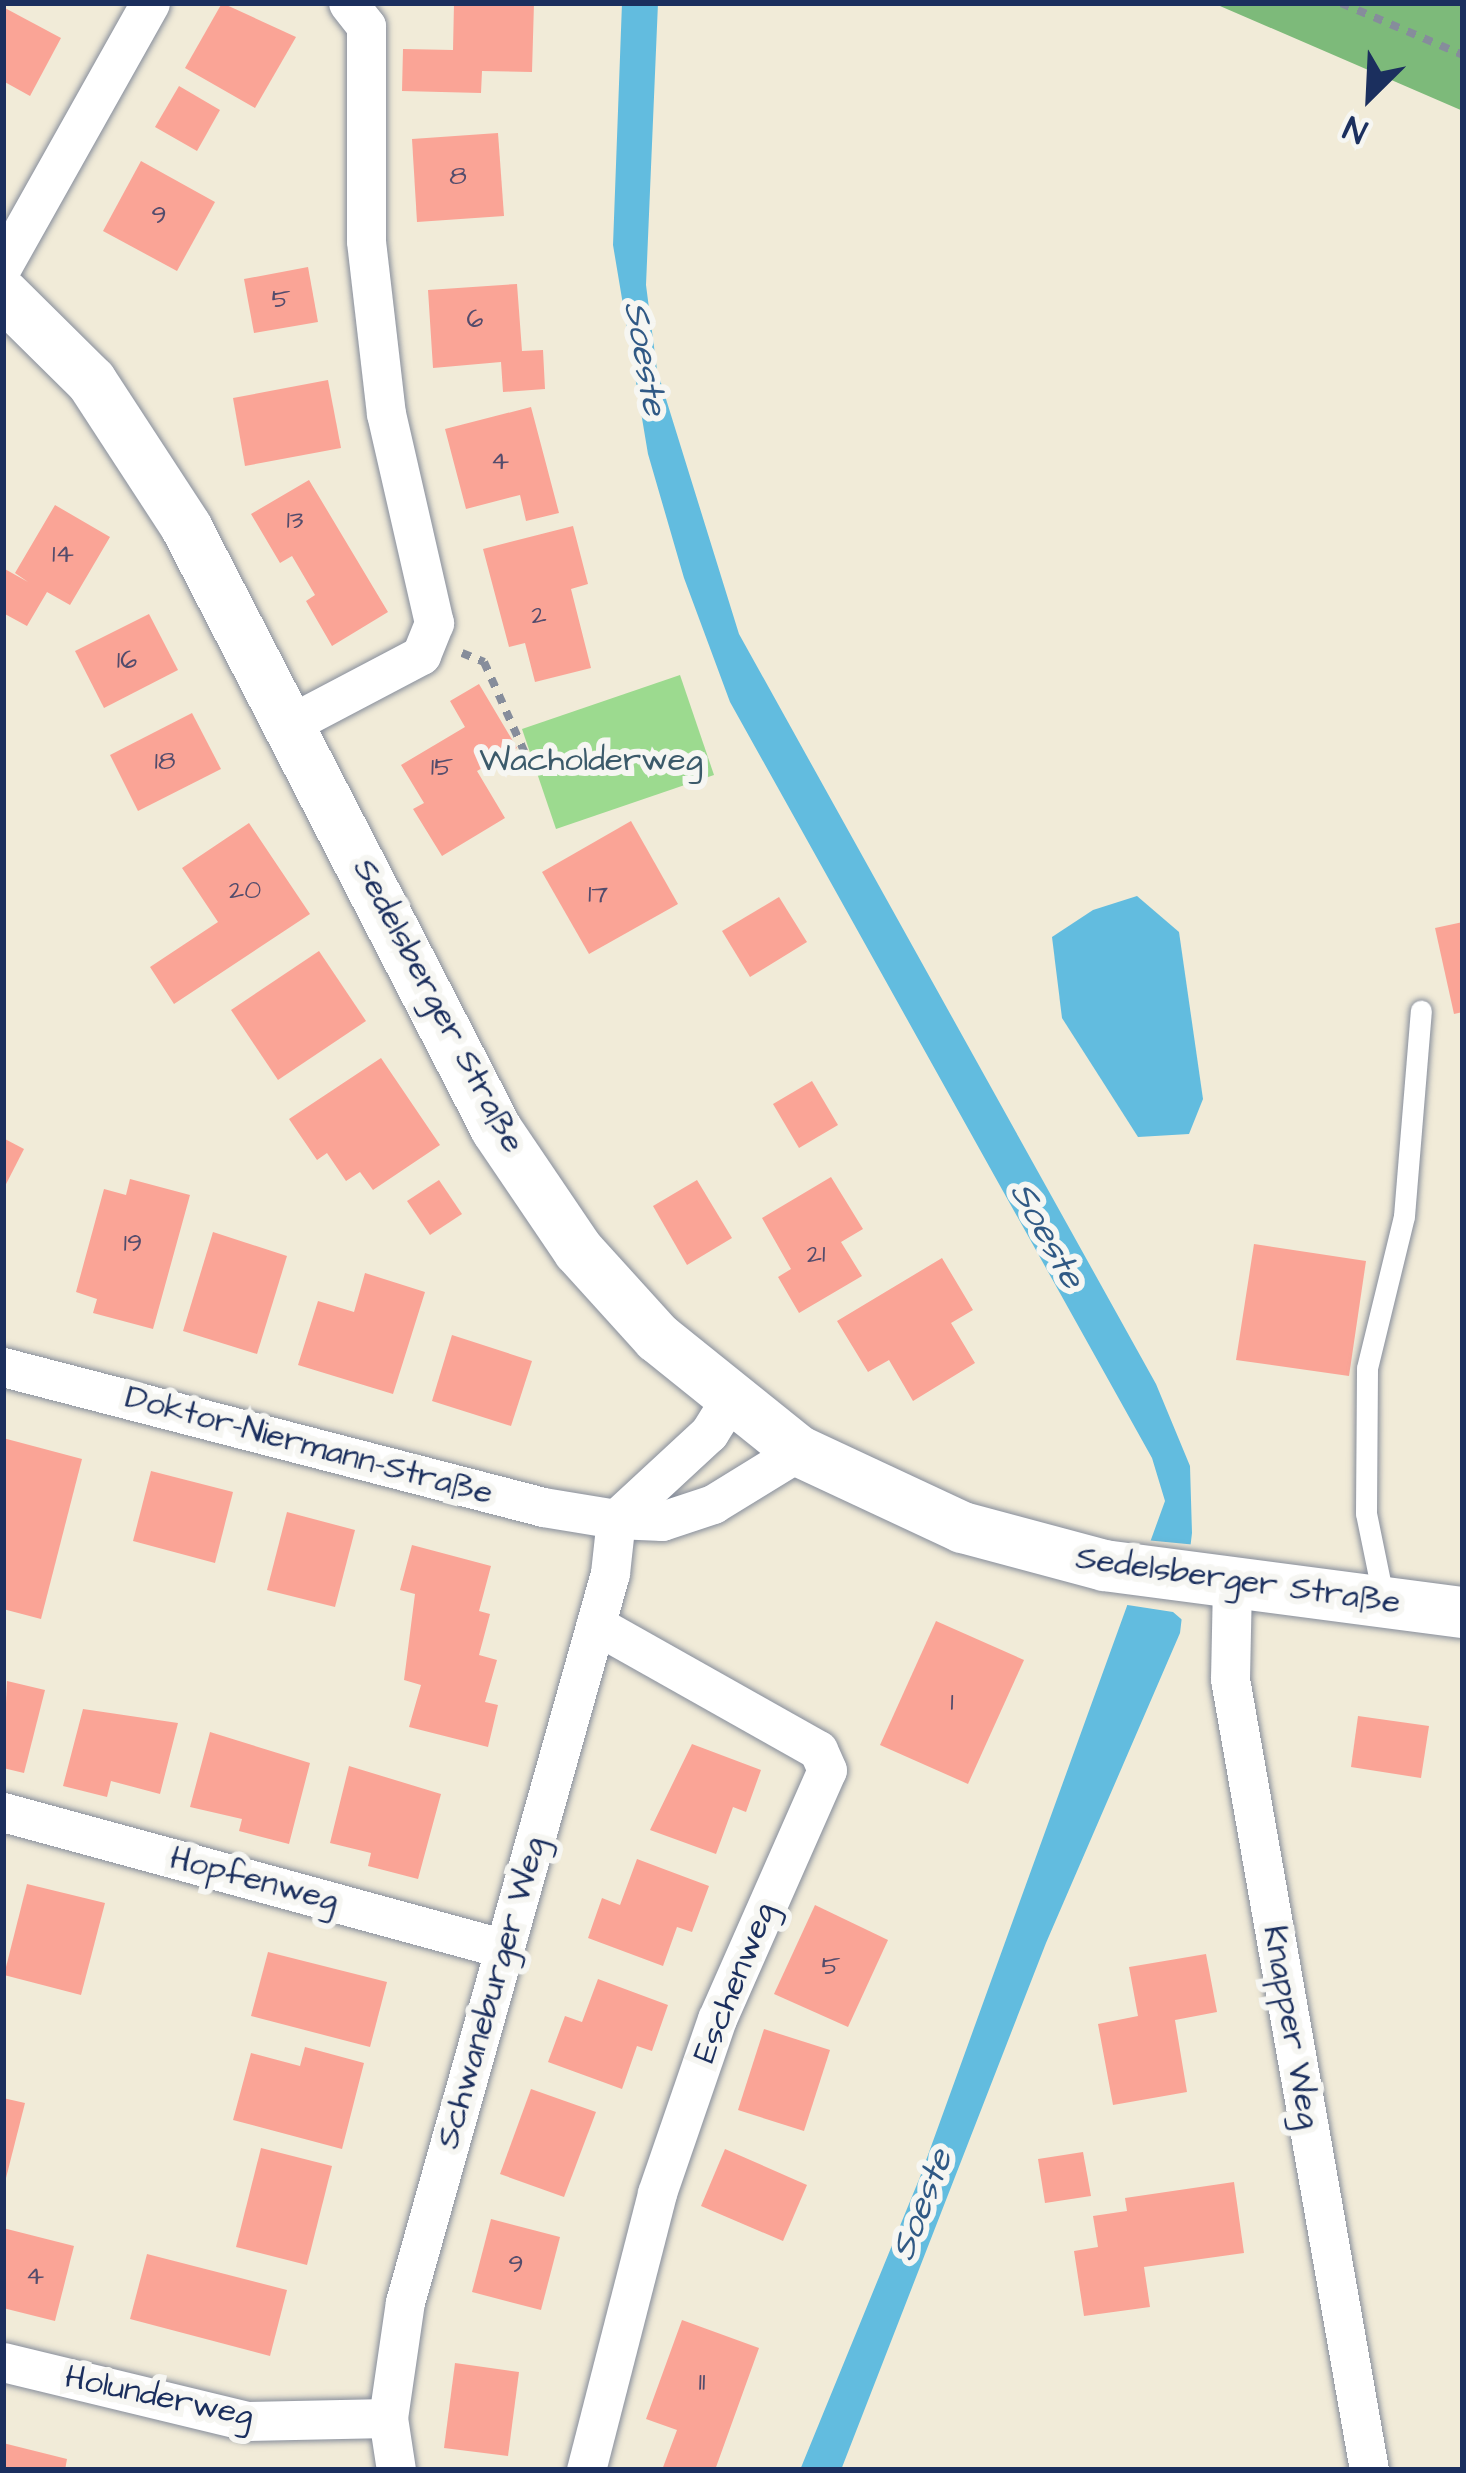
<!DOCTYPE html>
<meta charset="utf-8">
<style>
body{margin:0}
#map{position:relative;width:1466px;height:2473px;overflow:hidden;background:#f1ebd8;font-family:"Architects Daughter",sans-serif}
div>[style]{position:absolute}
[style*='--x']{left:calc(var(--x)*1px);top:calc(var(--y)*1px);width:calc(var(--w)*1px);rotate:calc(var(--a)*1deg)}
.green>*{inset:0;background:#9cda8f}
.forest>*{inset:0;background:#7dba7a}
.water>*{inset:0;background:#62bcdf}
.pier>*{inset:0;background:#f1ebd8}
.building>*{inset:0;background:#faa496}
.path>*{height:8px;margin-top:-4px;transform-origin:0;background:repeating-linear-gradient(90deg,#868d9b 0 9px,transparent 0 18px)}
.roads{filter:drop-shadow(0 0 3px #868d9b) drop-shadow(0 0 3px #868d9b)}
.service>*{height:21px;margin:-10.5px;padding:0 10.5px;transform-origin:10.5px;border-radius:10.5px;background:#fff}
.minor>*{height:39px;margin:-19.5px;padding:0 19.5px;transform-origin:19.5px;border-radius:19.5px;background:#fff}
.tertiary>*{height:51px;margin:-25.5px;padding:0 25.5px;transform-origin:25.5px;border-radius:25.5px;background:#fff}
span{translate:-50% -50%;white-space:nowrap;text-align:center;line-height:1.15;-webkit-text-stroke:12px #f6f6f2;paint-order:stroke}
.number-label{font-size:27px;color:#534c6c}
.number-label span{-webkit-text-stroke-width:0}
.park-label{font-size:33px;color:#3b5a6a}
.street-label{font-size:33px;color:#1b2f5e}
.water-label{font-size:36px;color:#305985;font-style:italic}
.frame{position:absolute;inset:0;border:6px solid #1b2f5e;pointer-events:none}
.north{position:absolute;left:1310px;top:36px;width:120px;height:120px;-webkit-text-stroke:9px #f6f6f2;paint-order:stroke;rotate:204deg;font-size:33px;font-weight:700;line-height:48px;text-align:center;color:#1b2f5e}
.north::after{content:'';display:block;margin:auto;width:42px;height:54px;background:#1b2f5e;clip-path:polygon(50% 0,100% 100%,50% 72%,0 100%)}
</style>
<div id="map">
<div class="green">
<div style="clip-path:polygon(680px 675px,714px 775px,556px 829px,522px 729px)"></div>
</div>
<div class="forest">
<div style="clip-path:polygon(1213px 3px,1463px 3px,1463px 111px)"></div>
</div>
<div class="water">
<div style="clip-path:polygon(622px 3px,658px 3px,646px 285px,657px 370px,739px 634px,1156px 1384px,1190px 1466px,1192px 1533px,1180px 1633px,1046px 1943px,841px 2470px,800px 2470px,920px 2177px,1165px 1501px,1152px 1458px,730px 702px,684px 578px,648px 454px,613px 245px)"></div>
<div style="clip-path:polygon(1137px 896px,1179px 932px,1203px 1099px,1189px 1134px,1138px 1137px,1062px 1018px,1052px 937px,1093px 910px)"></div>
</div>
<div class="pier">
<div style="clip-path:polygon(1145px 1540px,1197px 1545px,1187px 1624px,1173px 1612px,1121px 1604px)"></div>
</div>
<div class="building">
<div style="clip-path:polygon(222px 3px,296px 37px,255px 108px,185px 68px)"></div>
<div style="clip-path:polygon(454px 3px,534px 3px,532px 72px,482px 71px,481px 93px,402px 91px,403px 49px,453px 50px)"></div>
<div style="clip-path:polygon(3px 7px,61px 38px,30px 96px,3px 81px)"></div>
<div style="clip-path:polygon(179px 86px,220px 110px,197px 151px,155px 127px)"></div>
<div style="clip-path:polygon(498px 133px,504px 216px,417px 222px,412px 139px)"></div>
<div style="clip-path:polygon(141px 161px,215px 202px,177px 271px,103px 231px)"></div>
<div style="clip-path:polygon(308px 267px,318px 322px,254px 333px,244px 279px)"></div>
<div style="clip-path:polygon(517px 284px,522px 351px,543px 350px,545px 389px,503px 392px,501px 362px,433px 368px,428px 290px)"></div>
<div style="clip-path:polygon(328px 380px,341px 448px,245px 466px,233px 398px)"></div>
<div style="clip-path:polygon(531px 407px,559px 513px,526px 521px,520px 495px,466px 509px,445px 429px)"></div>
<div style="clip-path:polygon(309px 480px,388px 612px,332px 646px,306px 601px,315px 595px,292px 556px,280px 563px,251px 514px)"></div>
<div style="clip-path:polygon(55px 505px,110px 537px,70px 605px,47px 592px,27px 626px,3px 613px,3px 568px,28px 582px,15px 573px)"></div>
<div style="clip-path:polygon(573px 526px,588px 584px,571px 589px,591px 668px,535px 682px,525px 643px,509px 647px,483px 549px)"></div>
<div style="clip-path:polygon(149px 614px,178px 670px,104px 708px,75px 651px)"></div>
<div style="clip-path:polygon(479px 684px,517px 748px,477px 771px,505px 818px,442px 856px,413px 809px,424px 803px,401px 765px,465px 727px,450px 701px)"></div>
<div style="clip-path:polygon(192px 713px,221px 769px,138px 811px,110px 755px)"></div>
<div style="clip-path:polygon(631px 821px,678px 904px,589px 954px,542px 872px)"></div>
<div style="clip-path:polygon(249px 823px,310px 914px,174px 1004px,150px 967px,218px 922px,182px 868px)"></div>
<div style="clip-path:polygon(779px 897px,807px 942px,750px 977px,722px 931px)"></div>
<div style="clip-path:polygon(1463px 922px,1463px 1012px,1454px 1014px,1435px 928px)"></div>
<div style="clip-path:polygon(319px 951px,366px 1021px,278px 1080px,231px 1010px)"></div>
<div style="clip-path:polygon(381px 1058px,440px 1145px,373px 1190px,360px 1172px,346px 1181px,327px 1153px,317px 1160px,289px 1119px)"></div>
<div style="clip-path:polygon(812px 1081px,838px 1125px,799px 1148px,773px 1104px)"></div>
<div style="clip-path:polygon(3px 1138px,24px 1149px,3px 1190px)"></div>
<div style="clip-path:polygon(831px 1177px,863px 1229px,841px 1242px,862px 1276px,799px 1313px,778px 1277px,791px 1269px,762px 1218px)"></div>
<div style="clip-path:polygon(130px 1179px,190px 1195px,153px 1329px,93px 1313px,97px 1299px,76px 1292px,104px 1189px,126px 1195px)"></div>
<div style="clip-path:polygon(439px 1180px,462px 1214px,430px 1235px,407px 1201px)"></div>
<div style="clip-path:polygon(697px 1180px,732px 1238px,687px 1265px,653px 1206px)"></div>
<div style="clip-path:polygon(213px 1232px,287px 1256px,257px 1354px,183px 1331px)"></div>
<div style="clip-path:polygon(1254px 1244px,1366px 1261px,1349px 1376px,1236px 1360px)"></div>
<div style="clip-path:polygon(942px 1258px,973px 1310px,951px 1323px,975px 1363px,913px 1401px,889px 1360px,868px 1372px,837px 1321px)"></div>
<div style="clip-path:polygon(365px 1273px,425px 1292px,393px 1394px,298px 1365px,318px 1301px,354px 1312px)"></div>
<div style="clip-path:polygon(452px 1335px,532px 1361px,511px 1426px,432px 1401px)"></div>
<div style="clip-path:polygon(3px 1438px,82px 1459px,41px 1619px,3px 1609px)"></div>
<div style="clip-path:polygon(151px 1471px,233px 1492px,215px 1563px,133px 1541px)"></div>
<div style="clip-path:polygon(287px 1512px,355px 1530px,335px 1607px,267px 1590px)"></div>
<div style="clip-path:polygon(412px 1545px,491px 1566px,479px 1611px,490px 1614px,479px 1655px,497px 1660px,485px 1702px,498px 1705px,488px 1747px,409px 1727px,421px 1685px,404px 1680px,415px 1594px,400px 1590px)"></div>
<div style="clip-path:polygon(936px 1621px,1024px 1660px,968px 1784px,880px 1745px)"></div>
<div style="clip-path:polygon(7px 1681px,45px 1690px,24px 1773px,3px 1768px)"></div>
<div style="clip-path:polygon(83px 1709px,178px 1723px,160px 1794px,111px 1781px,107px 1797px,63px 1786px)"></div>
<div style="clip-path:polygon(1358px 1716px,1429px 1726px,1421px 1778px,1351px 1767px)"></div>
<div style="clip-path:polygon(210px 1732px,310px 1763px,289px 1844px,239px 1831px,242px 1819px,190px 1807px)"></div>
<div style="clip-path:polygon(692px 1744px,761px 1770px,746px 1812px,733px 1807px,716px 1854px,650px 1830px)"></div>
<div style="clip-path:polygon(349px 1766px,441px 1794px,418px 1879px,368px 1866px,371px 1853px,330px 1843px)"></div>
<div style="clip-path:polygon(637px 1859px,709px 1886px,692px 1932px,677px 1927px,663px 1966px,588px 1938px,602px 1898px,620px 1905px)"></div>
<div style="clip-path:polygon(27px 1884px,105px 1903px,81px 1995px,4px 1975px)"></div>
<div style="clip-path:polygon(815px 1905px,888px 1940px,848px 2027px,774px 1994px)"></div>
<div style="clip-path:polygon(268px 1952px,387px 1982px,370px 2047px,251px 2016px)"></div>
<div style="clip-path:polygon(1206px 1954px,1217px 2012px,1175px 2020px,1187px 2092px,1113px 2105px,1098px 2024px,1138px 2016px,1129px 1967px)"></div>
<div style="clip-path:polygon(598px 1979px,668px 2005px,652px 2051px,637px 2046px,622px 2089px,548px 2062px,565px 2016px,582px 2022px)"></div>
<div style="clip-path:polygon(764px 2029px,830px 2050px,804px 2131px,738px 2110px)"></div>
<div style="clip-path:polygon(305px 2047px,364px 2063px,342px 2149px,233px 2120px,251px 2053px,300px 2066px)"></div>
<div style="clip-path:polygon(531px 2089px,596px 2112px,564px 2197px,500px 2174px)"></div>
<div style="clip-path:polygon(3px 2098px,25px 2103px,5px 2182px,3px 2182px)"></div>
<div style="clip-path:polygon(261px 2148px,332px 2166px,307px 2265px,236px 2247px)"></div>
<div style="clip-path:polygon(725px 2149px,807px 2185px,783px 2241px,701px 2206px)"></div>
<div style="clip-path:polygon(1083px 2152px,1091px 2196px,1045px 2203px,1038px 2159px)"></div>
<div style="clip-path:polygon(1234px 2182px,1244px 2253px,1144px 2267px,1150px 2307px,1084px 2316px,1074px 2251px,1098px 2247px,1093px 2216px,1127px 2211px,1125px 2198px)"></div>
<div style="clip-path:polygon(491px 2219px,560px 2237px,541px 2310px,472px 2292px)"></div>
<div style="clip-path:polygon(3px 2228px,74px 2246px,55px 2321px,3px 2308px)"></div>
<div style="clip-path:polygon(147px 2254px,287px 2290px,270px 2356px,130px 2319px)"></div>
<div style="clip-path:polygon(682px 2320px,759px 2348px,715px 2470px,662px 2470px,677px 2430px,646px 2419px)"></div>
<div style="clip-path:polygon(455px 2363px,519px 2372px,508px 2456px,444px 2448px)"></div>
<div style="clip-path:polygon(3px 2443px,67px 2459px,65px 2470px,3px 2470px)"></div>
</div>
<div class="path">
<div style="--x:1341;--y:3;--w:133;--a:23.1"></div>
<div style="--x:462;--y:653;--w:24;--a:22"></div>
<div style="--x:484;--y:662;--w:98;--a:65.8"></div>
</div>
<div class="roads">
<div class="service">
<div style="--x:1384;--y:1601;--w:90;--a:-101.6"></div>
<div style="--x:1366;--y:1513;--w:145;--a:-89.6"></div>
<div style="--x:1367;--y:1368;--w:156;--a:-76.3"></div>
<div style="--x:1404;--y:1216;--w:206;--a:-85.3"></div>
</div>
<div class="minor">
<div style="--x:3;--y:265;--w:300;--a:-60.7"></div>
<div style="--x:292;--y:723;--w:146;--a:-27.8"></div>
<div style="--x:421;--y:655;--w:35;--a:-68"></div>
<div style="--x:434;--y:623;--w:214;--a:-102.9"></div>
<div style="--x:386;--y:414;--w:174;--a:-96.6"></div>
<div style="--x:366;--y:241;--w:215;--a:-90"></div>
<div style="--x:366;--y:26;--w:29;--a:-128"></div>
<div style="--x:3;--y:1367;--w:558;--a:14.53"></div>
<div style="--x:543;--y:1507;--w:74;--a:9.3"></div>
<div style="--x:616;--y:1519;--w:46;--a:2.5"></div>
<div style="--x:662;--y:1521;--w:54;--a:-18.4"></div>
<div style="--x:713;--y:1504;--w:101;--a:-31.6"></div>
<div style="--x:616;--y:1519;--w:127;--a:-42.8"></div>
<div style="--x:709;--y:1433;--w:39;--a:-58"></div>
<div style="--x:1232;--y:1583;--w:96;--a:91.2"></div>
<div style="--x:1230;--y:1679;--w:803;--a:80.03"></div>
<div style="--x:3;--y:1812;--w:520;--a:15.26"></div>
<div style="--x:3;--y:2362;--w:251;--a:13.6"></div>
<div style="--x:247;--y:2421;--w:141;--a:-1.2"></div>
<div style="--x:396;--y:2470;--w:53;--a:-98.7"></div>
<div style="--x:388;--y:2418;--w:117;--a:-81.7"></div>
<div style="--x:405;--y:2302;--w:757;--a:-74.29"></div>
<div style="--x:610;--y:1573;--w:54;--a:-83.7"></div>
<div style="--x:586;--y:2470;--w:286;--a:-75.6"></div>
<div style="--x:657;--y:2193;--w:184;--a:-71"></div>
<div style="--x:717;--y:2019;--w:272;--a:-66.2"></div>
<div style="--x:827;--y:1770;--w:22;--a:-114"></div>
<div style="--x:818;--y:1750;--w:255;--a:-150.6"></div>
</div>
<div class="tertiary">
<div style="--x:3;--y:294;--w:124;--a:44.7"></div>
<div style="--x:91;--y:381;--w:174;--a:56.9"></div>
<div style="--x:186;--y:527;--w:677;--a:62.75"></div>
<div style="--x:496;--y:1129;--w:146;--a:55.9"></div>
<div style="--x:578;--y:1250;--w:118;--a:47.8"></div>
<div style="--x:657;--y:1337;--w:182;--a:38.8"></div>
<div style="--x:799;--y:1451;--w:180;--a:25"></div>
<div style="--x:962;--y:1527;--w:147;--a:15"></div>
<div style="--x:1104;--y:1565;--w:362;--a:7.5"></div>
</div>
</div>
<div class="number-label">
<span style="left:458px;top:177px">8</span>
<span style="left:159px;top:216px">9</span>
<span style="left:281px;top:300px">5</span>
<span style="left:475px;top:320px">6</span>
<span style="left:500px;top:462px">4</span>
<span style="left:295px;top:521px">13</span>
<span style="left:63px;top:555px">14</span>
<span style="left:539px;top:616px">2</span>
<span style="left:127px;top:661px">16</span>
<span style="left:165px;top:762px">18</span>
<span style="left:442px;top:768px">15</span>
<span style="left:245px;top:891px">20</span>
<span style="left:598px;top:895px">17</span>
<span style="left:133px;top:1244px">19</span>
<span style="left:816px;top:1255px">21</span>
<span style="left:952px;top:1703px">1</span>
<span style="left:831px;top:1967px">5</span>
<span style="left:516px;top:2265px">9</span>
<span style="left:35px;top:2277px">4</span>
<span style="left:702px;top:2383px">11</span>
</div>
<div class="park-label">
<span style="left:591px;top:761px">Wacholderweg</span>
</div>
<div class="street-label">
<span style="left:438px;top:1006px;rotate:62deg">Sedelsberger Straße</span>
<span style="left:309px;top:1446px;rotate:15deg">Doktor-Niermann-Straße</span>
<span style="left:1238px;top:1581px;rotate:8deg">Sedelsberger Straße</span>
<span style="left:254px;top:1880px;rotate:15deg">Hopfenweg</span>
<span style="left:735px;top:1983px;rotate:-68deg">Eschenweg</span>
<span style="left:492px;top:1993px;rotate:-74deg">Schwaneburger Weg</span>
<span style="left:1291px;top:2027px;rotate:80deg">Knapper Weg</span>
<span style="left:159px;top:2397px;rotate:12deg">Holunderweg</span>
</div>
<div class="water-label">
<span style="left:645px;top:358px;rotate:80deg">Soeste</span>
<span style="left:1047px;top:1235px;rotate:61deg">Soeste</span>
<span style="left:922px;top:2205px;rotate:-69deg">Soeste</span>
</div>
<div class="frame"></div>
<div class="north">N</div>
</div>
